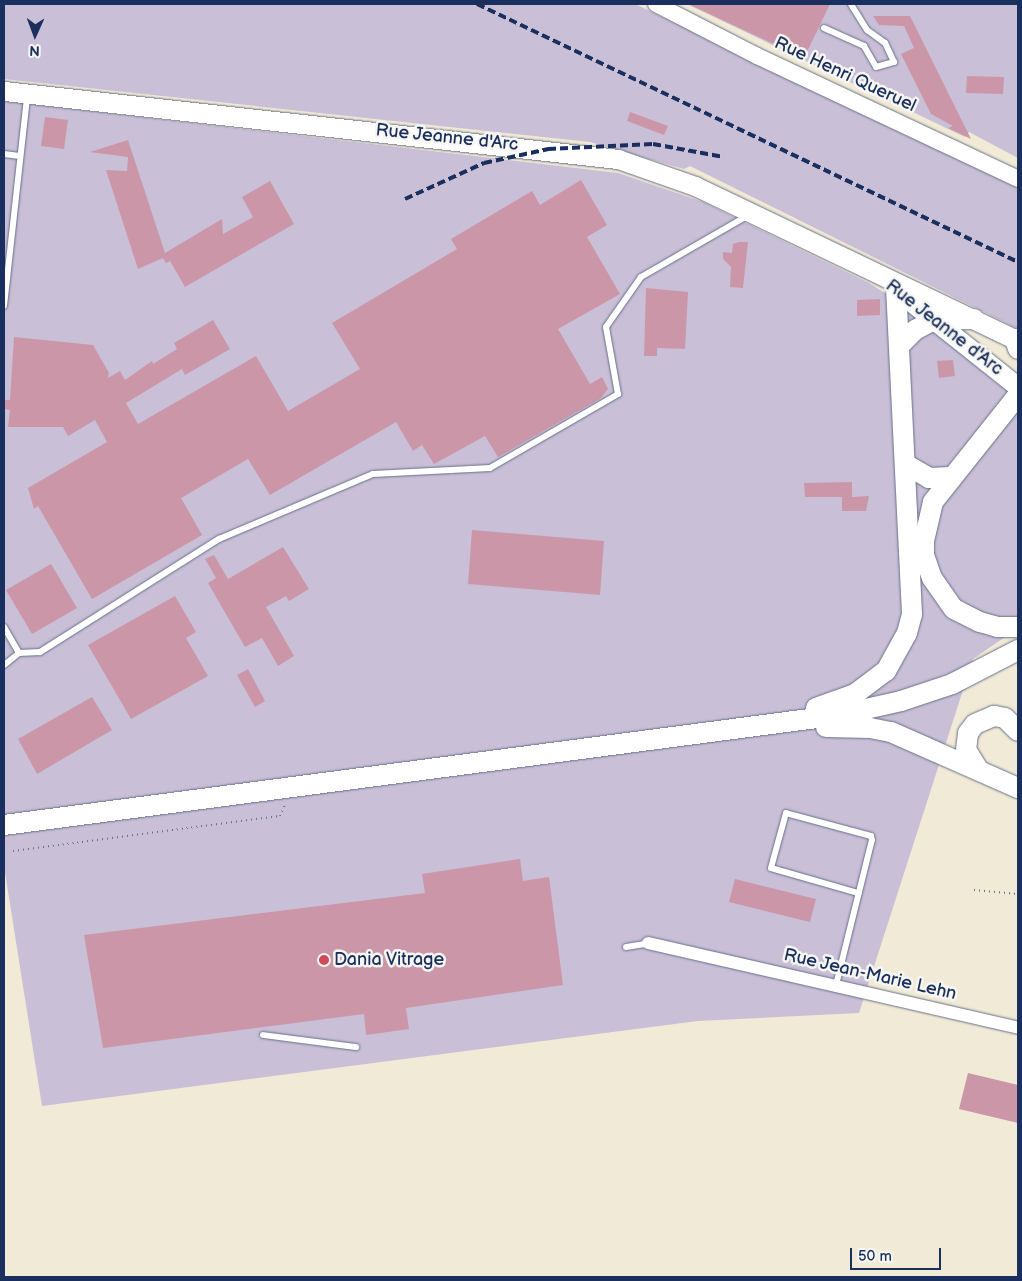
<!DOCTYPE html>
<style>
body{margin:0}
#map{position:relative;width:1022px;height:1281px;overflow:hidden;background:#f1ead6;font-family:"Balsamiq Sans",sans-serif}
div>[style]{position:absolute}
[style*='--x']{left:calc(var(--x)*1px);top:calc(var(--y)*1px);width:calc(var(--w)*1px);rotate:calc(var(--a)*1deg)}
.industrial>*{inset:0;background:#c9bfd7}
.building>*{inset:0;background:#cb97a8}
.path>*{height:2px;margin-top:-1px;transform-origin:0;background:repeating-linear-gradient(90deg,#667088 0 1px,transparent 0 5px)}
.roads{filter:drop-shadow(0 0 1px #667088) drop-shadow(0 0 1px #667088)}
.service>*{height:6px;margin:-3px;padding:0 3px;transform-origin:3px;border-radius:3px;background:#fff}
.minor>*{height:12px;margin:-6px;padding:0 6px;transform-origin:6px;border-radius:6px;background:#fff}
.tertiary>*{height:16px;margin:-8px;padding:0 8px;transform-origin:8px;border-radius:8px;background:#fff}
.secondary>*{height:19px;margin:-9.5px;padding:0 9.5px;transform-origin:9.5px;border-radius:9.5px;background:#fff}
.primary>*{height:20px;margin:-10px;padding:0 10px;transform-origin:10px;border-radius:10px;background:#fff}
.rail>*{height:4px;margin-top:-2px;transform-origin:0;background:repeating-linear-gradient(90deg,#1b2f5e 0 8px,transparent 0 12px)}
.dots>*{width:14px;height:14px;translate:-50% -50%;box-sizing:border-box;border:2px solid #f6f6f2;border-radius:50%}
span{translate:-50% -50%;white-space:nowrap;text-align:center;line-height:1.15;-webkit-text-stroke:5px #f6f6f2;paint-order:stroke}
.street-label{font-size:18px;color:#1b2f5e}
.poi-label{font-size:18px;color:#1b2f5e}
.left{translate:0 -50%;text-align:left}
.frame{position:absolute;inset:0;border:5px solid #1b2f5e;pointer-events:none}
.north{position:absolute;left:10px;top:10px;width:50px;height:50px;-webkit-text-stroke:4px #f6f6f2;paint-order:stroke;rotate:182deg;font-size:14px;font-weight:700;line-height:20px;text-align:center;color:#1b2f5e}
.north::after{content:'';display:block;margin:auto;width:18px;height:22px;background:#1b2f5e;clip-path:polygon(50% 0,100% 100%,50% 72%,0 100%)}
.scale{position:absolute;left:850px;top:1248px;width:91px;height:22px;box-sizing:border-box;border:2px solid #1b2f5e;border-top:0;padding-left:6px;font-size:15px;line-height:18px;white-space:nowrap;color:#1b2f5e;-webkit-text-stroke:4px #f6f6f2;paint-order:stroke}
</style>
<div id="map">
<div class="industrial">
<div style="clip-path:polygon(4px 4px,635px 4px,1018px 186px,1018px 329px,690px 166px,684px 169px,590px 142px,4px 79px)"></div>
<div style="clip-path:polygon(687px 4px,1018px 4px,1018px 158px,969px 132px,965px 137px)"></div>
<div style="clip-path:polygon(4px 101px,618px 173px,703px 202px,869px 283px,1018px 378px,1018px 628px,973px 659px,859px 1013px,698px 1021px,42px 1106px,4px 866px)"></div>
</div>
<div class="building">
<div style="clip-path:polygon(688px 4px,830px 4px,804px 58px)"></div>
<div style="clip-path:polygon(873px 16px,910px 16px,971px 139px,948px 128px,953px 126px,931px 114px,901px 54px,914px 48px,904px 26px,879px 25px)"></div>
<div style="clip-path:polygon(967px 76px,1004px 77px,1003px 94px,966px 93px)"></div>
<div style="clip-path:polygon(630px 112px,668px 126px,664px 135px,627px 121px)"></div>
<div style="clip-path:polygon(45px 117px,68px 120px,64px 149px,41px 146px)"></div>
<div style="clip-path:polygon(128px 140px,165px 253px,222px 219px,223px 234px,253px 217px,242px 197px,270px 181px,294px 224px,185px 287px,170px 261px,166px 263px,163px 258px,138px 269px,106px 170px,127px 171px,128px 157px,90px 152px)"></div>
<div style="clip-path:polygon(581px 180px,607px 225px,587px 237px,620px 294px,558px 329px,590px 384px,602px 377px,608px 389px,601px 398px,498px 457px,485px 436px,434px 464px,422px 445px,413px 451px,396px 422px,270px 495px,248px 459px,181px 498px,202px 535px,92px 599px,38px 506px,34px 509px,28px 488px,107px 442px,95px 420px,68px 436px,63px 427px,8px 427px,10px 410px,4px 409px,4px 400px,10px 400px,14px 337px,93px 345px,109px 373px,108px 378px,120px 371px,125px 380px,152px 361px,153px 364px,177px 349px,174px 343px,213px 320px,230px 349px,185px 375px,182px 369px,126px 403px,138px 424px,256px 356px,288px 411px,360px 369px,332px 323px,457px 249px,451px 239px,532px 191px,540px 205px)"></div>
<div style="clip-path:polygon(739px 242px,748px 242px,743px 288px,730px 287px,731px 267px,723px 259px,723px 252px,732px 253px,733px 244px)"></div>
<div style="clip-path:polygon(646px 288px,688px 292px,685px 349px,657px 348px,657px 356px,644px 356px)"></div>
<div style="clip-path:polygon(880px 299px,880px 315px,857px 316px,857px 300px)"></div>
<div style="clip-path:polygon(953px 360px,955px 376px,939px 378px,937px 361px)"></div>
<div style="clip-path:polygon(852px 482px,852px 497px,869px 496px,866px 511px,842px 511px,842px 497px,805px 497px,804px 483px)"></div>
<div style="clip-path:polygon(472px 530px,604px 541px,600px 595px,468px 584px)"></div>
<div style="clip-path:polygon(283px 547px,309px 589px,289px 601px,286px 596px,266px 607px,294px 656px,278px 666px,262px 638px,245px 647px,208px 583px,216px 578px,205px 559px,214px 555px,228px 579px)"></div>
<div style="clip-path:polygon(51px 564px,77px 608px,32px 634px,6px 590px)"></div>
<div style="clip-path:polygon(175px 596px,196px 632px,186px 638px,208px 676px,131px 719px,88px 645px)"></div>
<div style="clip-path:polygon(248px 669px,265px 701px,255px 707px,237px 675px)"></div>
<div style="clip-path:polygon(92px 697px,112px 730px,37px 774px,18px 739px)"></div>
<div style="clip-path:polygon(520px 859px,523px 881px,549px 877px,563px 985px,406px 1008px,409px 1029px,366px 1035px,364px 1014px,103px 1048px,84px 935px,425px 893px,422px 874px)"></div>
<div style="clip-path:polygon(735px 879px,816px 899px,810px 922px,729px 902px)"></div>
<div style="clip-path:polygon(968px 1073px,1018px 1085px,1018px 1123px,959px 1109px)"></div>
</div>
<div class="path">
<div style="--x:13;--y:851;--w:269;--a:-7.5"></div>
<div style="--x:280;--y:816;--w:12;--a:-66"></div>
<div style="--x:974;--y:890;--w:44;--a:5.2"></div>
</div>
<div class="roads">
<div class="service">
<div style="--x:824;--y:28;--w:44;--a:24.2"></div>
<div style="--x:864;--y:46;--w:24;--a:60"></div>
<div style="--x:876;--y:67;--w:19;--a:-16"></div>
<div style="--x:894;--y:62;--w:21;--a:-115"></div>
<div style="--x:885;--y:43;--w:22;--a:-144"></div>
<div style="--x:867;--y:30;--w:31;--a:-122"></div>
<div style="--x:4;--y:154;--w:16;--a:7"></div>
<div style="--x:4;--y:306;--w:211;--a:-83.7"></div>
<div style="--x:4;--y:627;--w:30;--a:60"></div>
<div style="--x:19;--y:653;--w:19;--a:141"></div>
<div style="--x:19;--y:653;--w:21;--a:-3"></div>
<div style="--x:40;--y:652;--w:212;--a:-32.3"></div>
<div style="--x:219;--y:539;--w:167;--a:-22.9"></div>
<div style="--x:373;--y:474;--w:117;--a:-2.9"></div>
<div style="--x:490;--y:468;--w:148;--a:-30"></div>
<div style="--x:618;--y:394;--w:68;--a:-100.2"></div>
<div style="--x:606;--y:327;--w:61;--a:-55"></div>
<div style="--x:641;--y:277;--w:125;--a:-29.9"></div>
<div style="--x:626;--y:947;--w:24;--a:-9"></div>
<div style="--x:836;--y:985;--w:149;--a:-76.1"></div>
<div style="--x:872;--y:840;--w:4;--a:-104"></div>
<div style="--x:871;--y:836;--w:88;--a:-164.9"></div>
<div style="--x:786;--y:813;--w:57;--a:105.3"></div>
<div style="--x:771;--y:868;--w:91;--a:16"></div>
<div style="--x:263;--y:1035;--w:94;--a:7.4"></div>
</div>
<div class="minor">
<div style="--x:648;--y:943;--w:380;--a:12.9"></div>
</div>
<div class="tertiary">
<div style="--x:656;--y:4;--w:114;--a:27.2"></div>
<div style="--x:757;--y:56;--w:289;--a:25.2"></div>
</div>
<div class="secondary">
<div style="--x:4;--y:91;--w:618;--a:6.32"></div>
<div style="--x:618;--y:159;--w:82;--a:19.3"></div>
<div style="--x:695;--y:186;--w:358;--a:25.6"></div>
<div style="--x:900;--y:293;--w:151;--a:38.5"></div>
</div>
<div class="primary">
<div style="--x:1015;--y:339;--w:10;--a:73"></div>
<div style="--x:899;--y:346;--w:23;--a:-45"></div>
<div style="--x:915;--y:330;--w:21;--a:-28"></div>
<div style="--x:934;--y:320;--w:40;--a:-1.4"></div>
<div style="--x:1018;--y:395;--w:137;--a:128.5"></div>
<div style="--x:933;--y:502;--w:40;--a:103"></div>
<div style="--x:924;--y:541;--w:14;--a:90"></div>
<div style="--x:924;--y:555;--w:24;--a:71"></div>
<div style="--x:932;--y:578;--w:38;--a:55"></div>
<div style="--x:954;--y:609;--w:29;--a:27"></div>
<div style="--x:980;--y:622;--w:18;--a:16"></div>
<div style="--x:997;--y:627;--w:21;--a:0"></div>
<div style="--x:905;--y:464;--w:28;--a:30"></div>
<div style="--x:929;--y:478;--w:21;--a:-3"></div>
<div style="--x:816;--y:708;--w:41;--a:-19.7"></div>
<div style="--x:855;--y:694;--w:39;--a:-37"></div>
<div style="--x:886;--y:671;--w:43;--a:-61.1"></div>
<div style="--x:907;--y:633;--w:20;--a:-75"></div>
<div style="--x:912;--y:614;--w:325;--a:-92.8"></div>
<div style="--x:826;--y:727;--w:44;--a:1.3"></div>
<div style="--x:870;--y:728;--w:21;--a:11"></div>
<div style="--x:891;--y:732;--w:139;--a:23.8"></div>
<div style="--x:978;--y:769;--w:22;--a:-122"></div>
<div style="--x:966;--y:750;--w:17;--a:-83"></div>
<div style="--x:968;--y:733;--w:11;--a:-52"></div>
<div style="--x:975;--y:724;--w:21;--a:-23"></div>
<div style="--x:994;--y:716;--w:11;--a:10"></div>
<div style="--x:1005;--y:718;--w:18;--a:45"></div>
<div style="--x:4;--y:825;--w:842;--a:-7.5"></div>
<div style="--x:839;--y:715;--w:64;--a:-12.7"></div>
<div style="--x:901;--y:701;--w:54;--a:-18.4"></div>
<div style="--x:952;--y:684;--w:74;--a:-27.3"></div>
</div>
</div>
<div class="rail">
<div style="--x:477;--y:4;--w:599;--a:25.5"></div>
<div style="--x:405;--y:199;--w:87;--a:-24.5"></div>
<div style="--x:484;--y:163;--w:66;--a:-12.3"></div>
<div style="--x:548;--y:149;--w:105;--a:-2.7"></div>
<div style="--x:653;--y:144;--w:72;--a:10.4"></div>
</div>
<div class="dots">
<div style="left:324px;top:960px;background:#d1495b"></div>
</div>
<div class="street-label">
<span style="left:845px;top:75px;rotate:25deg">Rue Henri Queruel</span>
<span style="left:447px;top:138px;rotate:6deg">Rue Jeanne d'Arc</span>
<span style="left:944px;top:328px;rotate:38deg">Rue Jeanne d'Arc</span>
<span style="left:870px;top:975px;rotate:13deg">Rue Jean-Marie Lehn</span>
</div>
<div class="poi-label">
<span class="left" style="left:334px;top:960px">Dania Vitrage</span>
</div>
<div class="frame"></div>
<div class="north">N</div>
<div class="scale">50 m</div>
</div>
